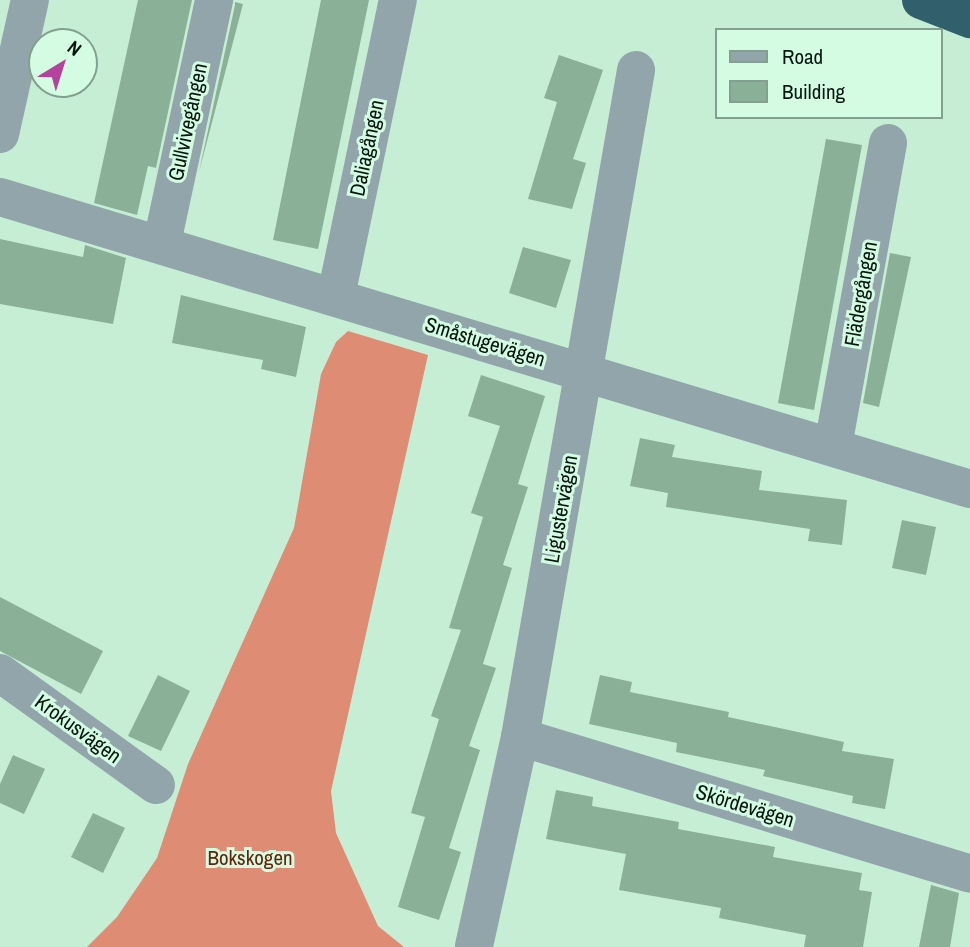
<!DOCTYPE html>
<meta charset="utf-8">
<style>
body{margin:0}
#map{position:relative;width:970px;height:947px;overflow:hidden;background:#c6eed5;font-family:"Archivo Narrow",sans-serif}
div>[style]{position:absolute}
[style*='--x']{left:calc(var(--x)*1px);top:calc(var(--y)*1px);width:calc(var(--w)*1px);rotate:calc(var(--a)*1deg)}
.forest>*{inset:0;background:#de8c74}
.building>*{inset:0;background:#8ab098}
.minor>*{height:38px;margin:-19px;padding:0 19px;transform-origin:19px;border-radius:19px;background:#91a5ab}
.highway>*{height:38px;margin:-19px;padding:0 19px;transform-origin:19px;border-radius:19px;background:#315f6b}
span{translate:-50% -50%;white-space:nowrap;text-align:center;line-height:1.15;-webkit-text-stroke:6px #d3fce2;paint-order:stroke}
.street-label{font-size:21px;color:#09170f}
.park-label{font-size:21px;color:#6a2109}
.legend{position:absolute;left:715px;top:28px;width:228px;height:91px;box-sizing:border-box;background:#d3fce2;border:2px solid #82a08e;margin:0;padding:9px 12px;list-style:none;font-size:21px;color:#09170f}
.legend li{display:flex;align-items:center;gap:14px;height:35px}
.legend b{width:35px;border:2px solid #82a08e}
.north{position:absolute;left:28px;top:28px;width:70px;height:70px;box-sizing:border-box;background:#d3fce2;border:2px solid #82a08e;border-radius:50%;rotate:38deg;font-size:19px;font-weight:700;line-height:28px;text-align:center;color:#09170f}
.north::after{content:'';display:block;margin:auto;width:24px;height:32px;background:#b5429c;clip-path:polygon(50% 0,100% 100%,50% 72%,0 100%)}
</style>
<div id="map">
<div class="forest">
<div style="clip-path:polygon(348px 331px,428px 355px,331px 791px,336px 833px,378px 926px,404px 947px,87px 947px,117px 917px,157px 858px,188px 764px,294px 528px,321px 374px,336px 342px)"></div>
</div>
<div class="building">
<div style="clip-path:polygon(138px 0,192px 0,156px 168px,148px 166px,137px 215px,94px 203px)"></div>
<div style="clip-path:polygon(321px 0,369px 0,318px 249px,273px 240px)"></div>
<div style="clip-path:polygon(235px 2px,243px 4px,199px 172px,235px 5px)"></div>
<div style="clip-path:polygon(559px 55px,603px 70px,573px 159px,586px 163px,572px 209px,528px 199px,557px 102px,544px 98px)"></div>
<div style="clip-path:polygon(826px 139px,862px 145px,814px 410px,778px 403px)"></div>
<div style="clip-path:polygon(0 239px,83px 257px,85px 245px,126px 258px,113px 324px,0 304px)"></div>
<div style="clip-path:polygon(523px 247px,571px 260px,556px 308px,509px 293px)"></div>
<div style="clip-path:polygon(890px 253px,911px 257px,879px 407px,863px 403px)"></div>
<div style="clip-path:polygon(181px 295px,306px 327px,296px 377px,261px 369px,263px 360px,172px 343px)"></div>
<div style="clip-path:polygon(481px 375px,545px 396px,518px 484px,528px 487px,503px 565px,512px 568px,483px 664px,496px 668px,469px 746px,480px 750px,449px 848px,461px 852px,439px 920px,398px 907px,425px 817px,411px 813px,439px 719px,431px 716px,461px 630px,449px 628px,483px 517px,471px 513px,500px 426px,468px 416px)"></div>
<div style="clip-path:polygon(640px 438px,675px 445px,672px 457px,762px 471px,759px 490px,847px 500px,842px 545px,808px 541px,810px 529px,666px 507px,668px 493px,630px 486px)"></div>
<div style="clip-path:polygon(902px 520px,936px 527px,926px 575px,892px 568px)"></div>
<div style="clip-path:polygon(0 597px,103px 651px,81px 694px,0 651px)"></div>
<div style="clip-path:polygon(158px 675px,190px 691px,161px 751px,128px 736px)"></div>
<div style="clip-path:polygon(600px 675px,632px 682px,630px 692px,729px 712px,728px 717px,844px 742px,842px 751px,894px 759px,885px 809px,852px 803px,853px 796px,763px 776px,765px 770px,676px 752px,677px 743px,589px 724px)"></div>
<div style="clip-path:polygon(13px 755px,45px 769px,24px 814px,0 803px,0 784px)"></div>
<div style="clip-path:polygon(556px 790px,593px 797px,592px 806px,679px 822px,678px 829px,775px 847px,773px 857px,862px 873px,859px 890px,872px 892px,863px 947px,804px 947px,806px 935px,719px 918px,721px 908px,619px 890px,626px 854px,546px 839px)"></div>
<div style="clip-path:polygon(93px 813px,125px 828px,103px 873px,71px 857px)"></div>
<div style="clip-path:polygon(931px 885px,959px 893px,950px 947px,919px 947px)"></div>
</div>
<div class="minor">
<div style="--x:0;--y:134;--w:137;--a:-77.4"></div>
<div style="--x:0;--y:197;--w:1013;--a:16.75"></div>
<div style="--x:162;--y:243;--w:249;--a:-77.9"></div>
<div style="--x:336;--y:296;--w:302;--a:-78.2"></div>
<div style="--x:833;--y:446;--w:308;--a:-79.7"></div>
<div style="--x:0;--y:673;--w:192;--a:35.7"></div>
<div style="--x:520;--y:737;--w:470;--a:16.9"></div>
<div style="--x:474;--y:946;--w:214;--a:-77.6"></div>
<div style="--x:520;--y:737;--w:677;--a:-80.13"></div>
</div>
<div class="highway">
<div style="--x:921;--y:0;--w:53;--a:21.2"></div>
</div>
<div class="street-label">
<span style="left:188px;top:122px;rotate:-78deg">Gullvivegången</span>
<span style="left:367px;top:148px;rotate:-78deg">Daliagången</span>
<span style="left:861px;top:294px;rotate:-80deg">Flädergången</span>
<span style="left:485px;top:342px;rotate:17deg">Småstugevägen</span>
<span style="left:561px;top:509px;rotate:-80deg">Ligustervägen</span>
<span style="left:78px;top:729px;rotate:36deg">Krokusvägen</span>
<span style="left:745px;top:806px;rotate:17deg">Skördevägen</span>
</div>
<div class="park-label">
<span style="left:250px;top:858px">Bokskogen</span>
</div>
<ul class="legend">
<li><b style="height:9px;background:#91a5ab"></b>Road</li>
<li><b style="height:19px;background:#8ab098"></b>Building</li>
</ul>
<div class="north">N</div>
</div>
